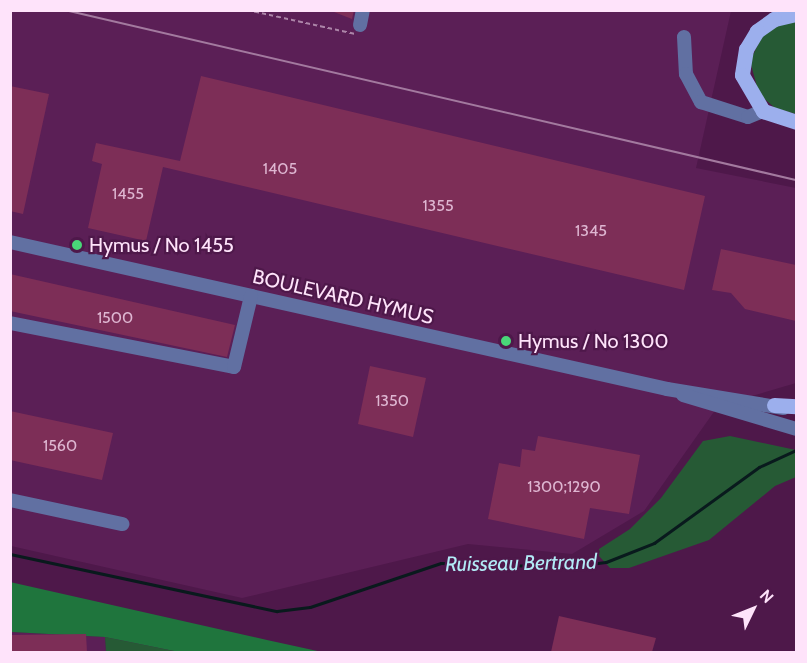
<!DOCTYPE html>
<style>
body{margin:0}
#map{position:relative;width:807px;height:663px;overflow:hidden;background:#4e184a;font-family:Cabin,sans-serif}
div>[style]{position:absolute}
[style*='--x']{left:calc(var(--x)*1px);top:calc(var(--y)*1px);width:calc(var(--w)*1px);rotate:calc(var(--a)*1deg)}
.built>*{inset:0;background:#5b1f56}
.green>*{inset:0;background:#265a35}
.forest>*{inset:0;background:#1f753d}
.stream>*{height:3px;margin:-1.5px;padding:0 1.5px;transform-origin:1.5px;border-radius:1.5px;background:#091a1d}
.building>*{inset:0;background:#7d2e57}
.path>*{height:2px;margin-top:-1px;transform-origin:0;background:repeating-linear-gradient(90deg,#ac85a8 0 4.5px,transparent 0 7.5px)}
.minor>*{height:14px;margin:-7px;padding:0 7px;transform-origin:7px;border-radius:7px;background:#6170a2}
.major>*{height:15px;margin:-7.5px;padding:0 7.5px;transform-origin:7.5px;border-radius:7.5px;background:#9cafed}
.tram>*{height:1.5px;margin:-0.75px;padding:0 0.75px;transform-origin:0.75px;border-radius:0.75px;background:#a37a9f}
.dots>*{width:16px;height:16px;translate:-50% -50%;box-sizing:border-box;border:3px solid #4e184a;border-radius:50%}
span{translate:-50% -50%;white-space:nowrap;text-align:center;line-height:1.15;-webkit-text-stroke:4.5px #4e184a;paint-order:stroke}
.number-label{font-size:16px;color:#deb6d1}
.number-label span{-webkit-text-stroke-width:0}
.poi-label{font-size:20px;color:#fee3fa}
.left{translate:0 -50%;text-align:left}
.street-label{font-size:20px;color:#fee3fa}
.water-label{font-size:21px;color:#b2ebf6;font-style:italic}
.frame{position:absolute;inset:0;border:12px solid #fee3fa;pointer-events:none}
.north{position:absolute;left:723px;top:579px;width:60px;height:60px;-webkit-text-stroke:4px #4e184a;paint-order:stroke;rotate:47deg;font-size:16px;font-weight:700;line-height:24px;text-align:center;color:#fee3fa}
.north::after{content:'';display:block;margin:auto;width:21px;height:27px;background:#fee3fa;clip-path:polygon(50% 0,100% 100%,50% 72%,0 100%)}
</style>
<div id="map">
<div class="built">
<div style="clip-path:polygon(11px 11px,731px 11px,696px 168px,796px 188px,796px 383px,718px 406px,644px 511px,572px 554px,468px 544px,242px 598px,11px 546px)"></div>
<div style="clip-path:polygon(10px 632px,105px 637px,106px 652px,11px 652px)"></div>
</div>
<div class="green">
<div style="clip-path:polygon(796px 18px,796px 114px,775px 108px,759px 94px,750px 61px,765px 30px)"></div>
<div style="clip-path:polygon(730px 436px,796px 450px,796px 477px,775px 486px,709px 540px,629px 568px,610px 568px,599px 556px,599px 549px,630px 529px,661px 498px,703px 441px)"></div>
<div style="clip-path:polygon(105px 637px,179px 652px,106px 652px)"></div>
</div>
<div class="forest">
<div style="clip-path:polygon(10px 582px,267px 640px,322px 652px,179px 652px,105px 637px,11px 632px)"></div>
</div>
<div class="stream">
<div style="--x:10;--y:554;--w:273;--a:12.1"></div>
<div style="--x:277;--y:611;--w:33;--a:-7"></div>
<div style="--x:310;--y:607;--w:138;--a:-18.6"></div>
<div style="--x:441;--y:563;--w:125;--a:1.8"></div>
<div style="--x:566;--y:567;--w:40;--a:-7.1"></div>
<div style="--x:606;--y:562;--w:52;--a:-21.6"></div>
<div style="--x:654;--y:543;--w:130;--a:-35.9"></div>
<div style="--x:759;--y:467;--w:41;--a:-24.7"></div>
</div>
<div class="building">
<div style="clip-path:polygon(329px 10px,354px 10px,352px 19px)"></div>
<div style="clip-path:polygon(201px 76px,705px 196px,684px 290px,163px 167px,146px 241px,88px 228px,102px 164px,92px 161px,96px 143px,180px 161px)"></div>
<div style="clip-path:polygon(10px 86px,49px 94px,23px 214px,10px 211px)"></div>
<div style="clip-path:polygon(721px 249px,796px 265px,796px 321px,745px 309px,731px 293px,712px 290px)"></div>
<div style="clip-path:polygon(10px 274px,235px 325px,227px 357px,10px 311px)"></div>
<div style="clip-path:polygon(370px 366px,426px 378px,413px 437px,358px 424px)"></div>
<div style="clip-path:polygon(10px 411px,113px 433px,102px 480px,10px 460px)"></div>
<div style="clip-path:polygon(538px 436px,640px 455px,629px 514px,590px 508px,584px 539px,488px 519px,499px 463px,520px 467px,522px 449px,535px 451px)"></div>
<div style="clip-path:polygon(559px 616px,656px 638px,652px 652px,551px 652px)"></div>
<div style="clip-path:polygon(86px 634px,87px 652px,10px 652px,10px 635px)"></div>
</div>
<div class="path">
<div style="--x:247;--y:10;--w:111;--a:12.5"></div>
</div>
<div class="minor">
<div style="--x:360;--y:25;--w:15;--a:-79"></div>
<div style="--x:684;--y:37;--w:37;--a:87"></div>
<div style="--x:686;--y:74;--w:32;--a:62"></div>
<div style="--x:701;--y:102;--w:49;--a:17.7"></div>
<div style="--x:748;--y:117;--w:16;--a:-22"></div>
<div style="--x:10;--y:242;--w:673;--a:12.61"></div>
<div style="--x:667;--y:389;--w:118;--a:9.3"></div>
<div style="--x:10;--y:323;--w:228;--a:11.1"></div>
<div style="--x:234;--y:367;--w:73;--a:-76.5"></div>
<div style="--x:683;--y:395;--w:118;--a:16.7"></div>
<div style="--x:10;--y:500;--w:115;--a:12.1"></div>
</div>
<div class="major">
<div style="--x:796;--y:14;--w:23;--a:167"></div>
<div style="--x:774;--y:19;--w:21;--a:145"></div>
<div style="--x:757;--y:31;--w:21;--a:121"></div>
<div style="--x:746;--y:49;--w:26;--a:99"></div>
<div style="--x:742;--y:75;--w:42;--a:59.7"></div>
<div style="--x:763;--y:111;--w:35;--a:18"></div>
<div style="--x:774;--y:405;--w:22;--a:3"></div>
</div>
<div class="tram">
<div style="--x:65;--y:10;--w:751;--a:13.09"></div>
</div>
<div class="dots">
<div style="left:77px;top:245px;background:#49d778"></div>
<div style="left:506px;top:341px;background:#49d778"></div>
</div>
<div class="number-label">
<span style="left:280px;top:169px">1405</span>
<span style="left:128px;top:194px">1455</span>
<span style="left:438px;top:206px">1355</span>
<span style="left:591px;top:231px">1345</span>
<span style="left:115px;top:318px">1500</span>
<span style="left:392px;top:401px">1350</span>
<span style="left:60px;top:446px">1560</span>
<span style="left:564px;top:487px">1300;1290</span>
</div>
<div class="poi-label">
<span class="left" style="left:89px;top:245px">Hymus / No 1455</span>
<span class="left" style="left:518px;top:341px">Hymus / No 1300</span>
</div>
<div class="street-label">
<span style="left:343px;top:297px;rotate:13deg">BOULEVARD HYMUS</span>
</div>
<div class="water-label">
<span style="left:521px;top:563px;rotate:-1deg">Ruisseau Bertrand</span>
</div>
<div class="frame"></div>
<div class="north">N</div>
</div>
